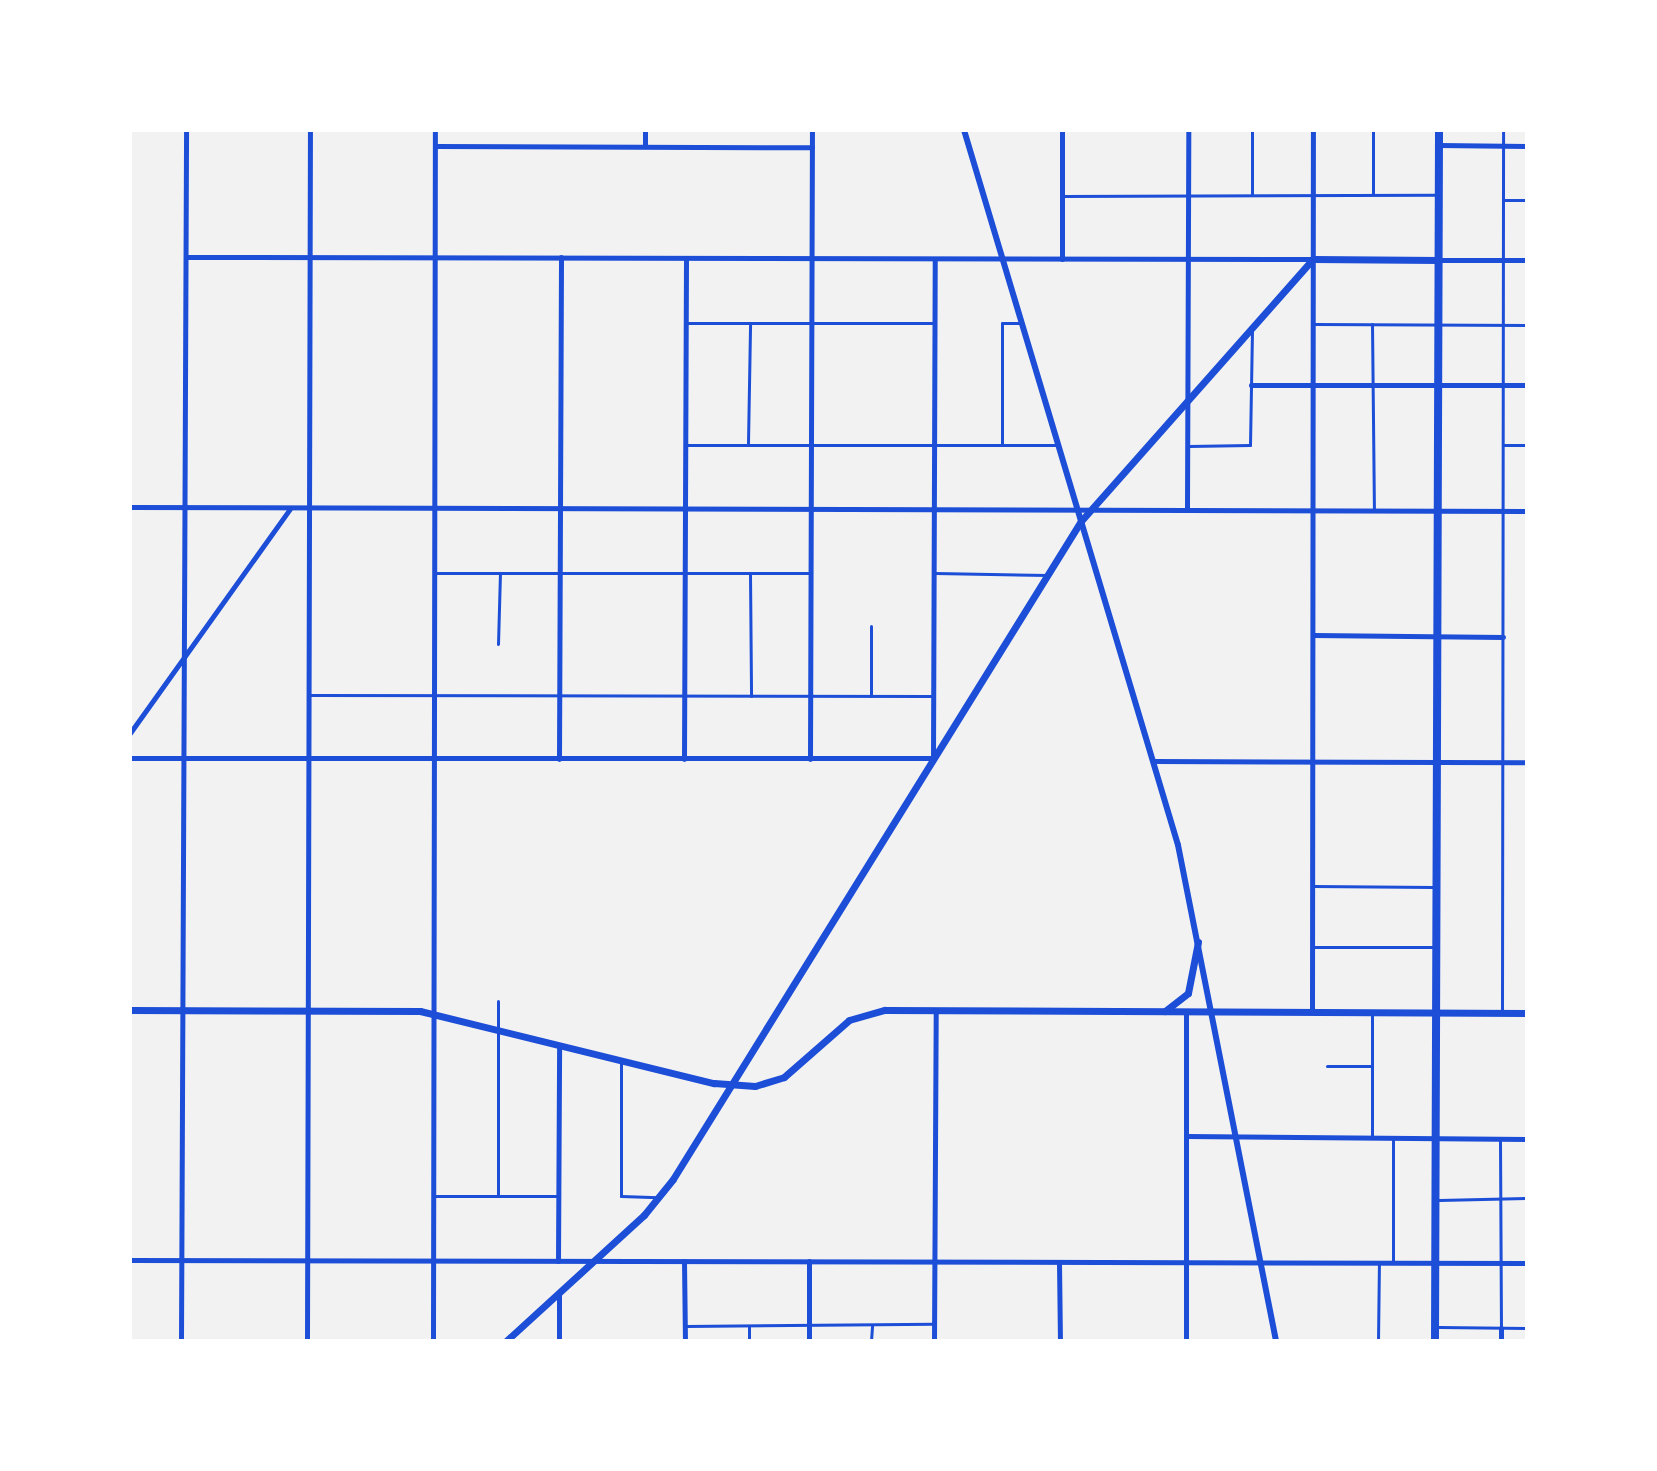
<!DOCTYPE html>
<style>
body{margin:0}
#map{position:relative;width:1657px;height:1471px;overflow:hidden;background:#f2f2f2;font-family:"Nunito Sans",sans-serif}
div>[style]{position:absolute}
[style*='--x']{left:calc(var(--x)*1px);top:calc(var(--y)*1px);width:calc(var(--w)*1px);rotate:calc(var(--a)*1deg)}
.service>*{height:3px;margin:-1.5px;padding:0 1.5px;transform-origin:1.5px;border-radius:1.5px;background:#1d4ed8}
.minor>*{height:5px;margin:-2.5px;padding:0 2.5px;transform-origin:2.5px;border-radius:2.5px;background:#1d4ed8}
.tertiary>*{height:6px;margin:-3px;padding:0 3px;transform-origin:3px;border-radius:3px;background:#1d4ed8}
.secondary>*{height:7px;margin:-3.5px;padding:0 3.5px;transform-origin:3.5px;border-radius:3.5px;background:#1d4ed8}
.primary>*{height:8px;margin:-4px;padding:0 4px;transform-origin:4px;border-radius:4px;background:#1d4ed8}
span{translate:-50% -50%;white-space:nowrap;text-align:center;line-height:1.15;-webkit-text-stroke:7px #fff;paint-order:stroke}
.frame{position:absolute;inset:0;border:132px solid #fff;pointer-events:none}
</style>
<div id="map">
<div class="service">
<div style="--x:1252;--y:194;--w:64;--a:-90"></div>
<div style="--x:1373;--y:194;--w:64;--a:-90"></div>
<div style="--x:1063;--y:196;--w:372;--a:-0.2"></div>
<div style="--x:1503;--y:200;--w:24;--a:0"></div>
<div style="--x:686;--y:323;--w:249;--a:0"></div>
<div style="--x:1315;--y:324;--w:212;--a:0.3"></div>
<div style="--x:1372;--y:324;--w:187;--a:89.4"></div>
<div style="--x:748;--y:443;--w:120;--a:-89"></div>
<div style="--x:687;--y:445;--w:372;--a:0"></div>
<div style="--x:1002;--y:445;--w:122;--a:-90"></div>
<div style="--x:1002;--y:323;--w:18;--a:0"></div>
<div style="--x:1503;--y:445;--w:24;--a:0"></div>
<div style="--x:1189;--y:446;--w:61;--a:-0.9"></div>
<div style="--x:1250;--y:445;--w:115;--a:-89"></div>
<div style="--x:435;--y:573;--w:376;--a:0"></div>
<div style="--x:935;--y:573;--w:112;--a:1"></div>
<div style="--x:750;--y:574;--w:122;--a:89.5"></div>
<div style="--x:498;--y:644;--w:71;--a:-88.4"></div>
<div style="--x:309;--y:695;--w:624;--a:0.09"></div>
<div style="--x:871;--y:696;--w:70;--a:-90"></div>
<div style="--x:1313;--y:886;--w:120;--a:0.5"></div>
<div style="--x:1313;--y:947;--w:121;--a:0"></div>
<div style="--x:498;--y:1001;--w:195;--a:90"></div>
<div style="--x:1502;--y:1010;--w:880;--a:-89.93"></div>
<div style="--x:1372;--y:1013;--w:124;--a:90"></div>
<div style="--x:621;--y:1061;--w:135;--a:90"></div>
<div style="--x:621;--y:1196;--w:37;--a:2"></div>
<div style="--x:1327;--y:1066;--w:45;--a:0"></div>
<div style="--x:1393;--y:1138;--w:124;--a:90"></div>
<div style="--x:1500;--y:1140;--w:188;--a:89.7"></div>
<div style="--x:434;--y:1196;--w:125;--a:0"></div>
<div style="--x:1439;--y:1200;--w:88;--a:-1.3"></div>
<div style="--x:686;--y:1326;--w:248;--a:-0.5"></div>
<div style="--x:749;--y:1326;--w:15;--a:90"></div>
<div style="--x:1439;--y:1327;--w:88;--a:0.7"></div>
<div style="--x:871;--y:1341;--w:16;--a:-86"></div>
<div style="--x:1378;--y:1341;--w:78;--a:-89.3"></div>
</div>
<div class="minor">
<div style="--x:645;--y:130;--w:16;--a:90"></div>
<div style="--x:1439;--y:145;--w:88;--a:0.7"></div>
<div style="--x:435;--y:146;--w:377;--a:0.2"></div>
<div style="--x:186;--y:257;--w:1126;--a:0.1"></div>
<div style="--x:1062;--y:259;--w:129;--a:-90"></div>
<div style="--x:1439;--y:260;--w:88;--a:0"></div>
<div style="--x:1251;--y:385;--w:276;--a:0"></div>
<div style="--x:130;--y:507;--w:1397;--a:0.16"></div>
<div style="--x:1187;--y:510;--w:380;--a:-89.8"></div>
<div style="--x:1313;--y:635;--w:190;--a:0.6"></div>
<div style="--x:130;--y:733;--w:275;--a:-54.5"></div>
<div style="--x:130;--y:758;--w:803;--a:0"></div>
<div style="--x:933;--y:758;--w:499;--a:-89.8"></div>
<div style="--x:559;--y:759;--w:502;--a:-89.77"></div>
<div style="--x:684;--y:759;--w:501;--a:-89.77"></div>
<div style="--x:810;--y:759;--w:629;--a:-89.82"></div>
<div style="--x:1154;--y:761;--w:373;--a:0.2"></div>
<div style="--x:1312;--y:1012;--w:882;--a:-89.94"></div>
<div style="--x:1186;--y:1136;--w:341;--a:0.5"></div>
<div style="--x:130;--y:1260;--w:1397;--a:0.12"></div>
<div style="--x:558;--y:1261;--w:215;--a:-89.7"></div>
<div style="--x:684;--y:1261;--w:80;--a:89.3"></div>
<div style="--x:809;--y:1261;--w:80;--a:90"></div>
<div style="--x:1059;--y:1262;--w:79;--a:89.3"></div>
<div style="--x:559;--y:1295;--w:46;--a:90"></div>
<div style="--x:181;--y:1341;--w:1211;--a:-89.76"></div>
<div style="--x:307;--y:1341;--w:1211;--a:-89.86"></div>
<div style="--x:433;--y:1341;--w:1211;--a:-89.91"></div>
<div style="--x:934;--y:1341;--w:330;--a:-89.7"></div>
<div style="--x:1186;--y:1341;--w:329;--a:-90"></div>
<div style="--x:1501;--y:1341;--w:13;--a:-90"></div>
</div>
<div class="tertiary">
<div style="--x:964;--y:130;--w:746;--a:73.34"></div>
<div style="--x:1178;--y:845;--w:506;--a:78.82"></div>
</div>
<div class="secondary">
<div style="--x:130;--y:1010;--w:290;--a:0.2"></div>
<div style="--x:420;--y:1011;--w:303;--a:13.8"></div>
<div style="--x:714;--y:1083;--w:41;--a:4.2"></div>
<div style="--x:755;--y:1086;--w:30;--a:-17"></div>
<div style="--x:784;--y:1077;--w:86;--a:-41.2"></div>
<div style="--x:849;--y:1020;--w:37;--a:-16"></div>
<div style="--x:885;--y:1010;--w:642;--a:0.27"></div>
<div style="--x:1165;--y:1011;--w:29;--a:-38"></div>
<div style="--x:1188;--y:993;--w:52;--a:-78.9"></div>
<div style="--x:506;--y:1341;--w:187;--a:-42.4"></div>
<div style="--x:644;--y:1215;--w:46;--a:-51.1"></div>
<div style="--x:673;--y:1179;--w:774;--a:-58.2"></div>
<div style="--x:1081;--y:521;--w:350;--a:-48.5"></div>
<div style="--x:1313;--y:259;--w:126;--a:0.5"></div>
</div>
<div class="primary">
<div style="--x:1435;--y:1341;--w:1211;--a:-89.81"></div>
</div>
<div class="frame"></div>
</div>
